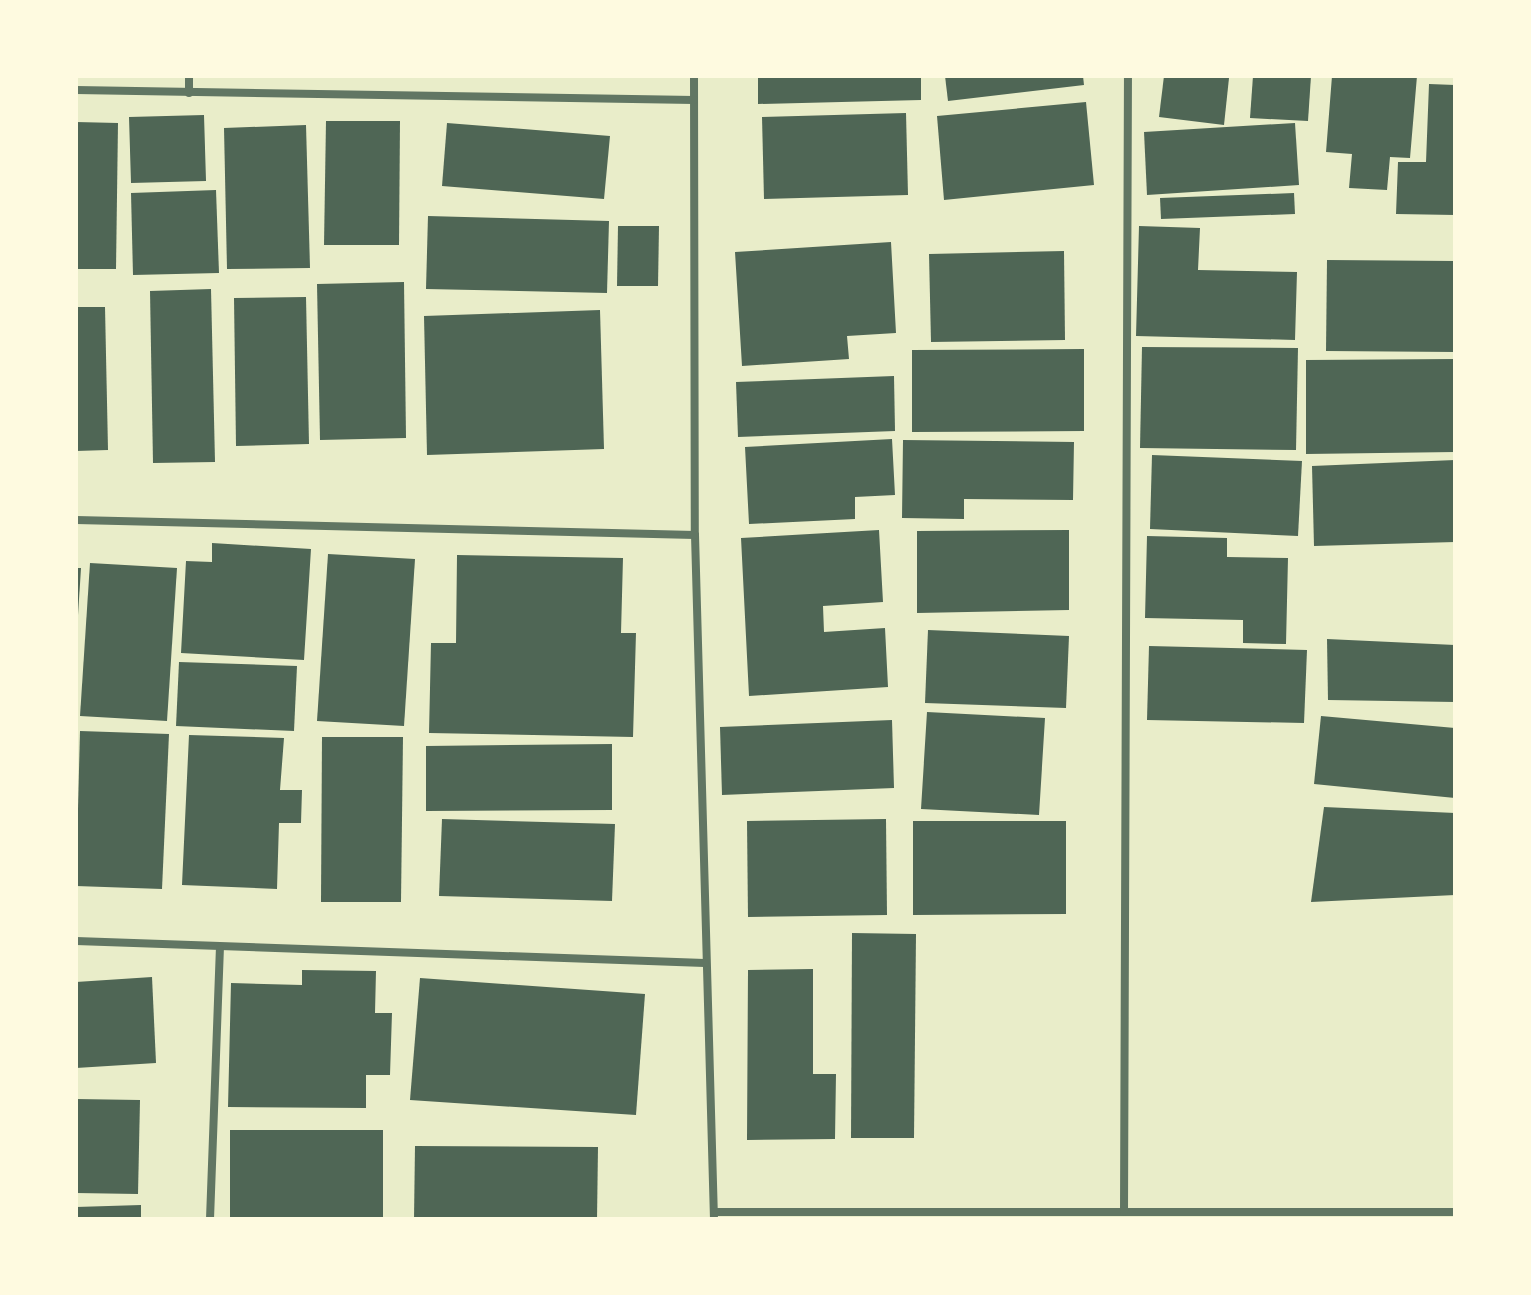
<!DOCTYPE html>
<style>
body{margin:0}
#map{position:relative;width:1531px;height:1295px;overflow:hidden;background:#e9edc9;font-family:"Public Sans",sans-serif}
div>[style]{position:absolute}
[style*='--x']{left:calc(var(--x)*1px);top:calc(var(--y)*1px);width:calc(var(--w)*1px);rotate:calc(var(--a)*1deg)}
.building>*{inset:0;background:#4f6655}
.minor>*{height:8px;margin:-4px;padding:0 4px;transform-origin:4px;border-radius:4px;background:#617663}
span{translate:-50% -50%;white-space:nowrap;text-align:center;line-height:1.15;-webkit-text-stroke:8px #fefae0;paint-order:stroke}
.frame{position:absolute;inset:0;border:78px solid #fefae0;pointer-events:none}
</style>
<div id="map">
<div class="building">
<div style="clip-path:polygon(758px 76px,921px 76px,921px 100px,758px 104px)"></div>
<div style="clip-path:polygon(945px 76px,1083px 76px,1084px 85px,948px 101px)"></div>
<div style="clip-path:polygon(1164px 76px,1229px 78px,1224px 125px,1159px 117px)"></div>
<div style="clip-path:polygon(1253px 76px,1311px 76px,1308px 121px,1250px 118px)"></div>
<div style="clip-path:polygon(1332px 76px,1417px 76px,1410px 158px,1390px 157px,1387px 190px,1349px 188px,1352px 154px,1326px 152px)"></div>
<div style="clip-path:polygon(1429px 84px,1455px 85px,1455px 215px,1396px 214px,1398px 162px,1426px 162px)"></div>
<div style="clip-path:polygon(1086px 102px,1094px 185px,944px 200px,937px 116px)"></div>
<div style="clip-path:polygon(906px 113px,908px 195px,764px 199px,762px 117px)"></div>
<div style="clip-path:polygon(204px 115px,206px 181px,131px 183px,129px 117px)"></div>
<div style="clip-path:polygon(326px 121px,400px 121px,399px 245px,324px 245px)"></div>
<div style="clip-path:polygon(76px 122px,118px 123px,116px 269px,76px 269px)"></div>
<div style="clip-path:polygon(447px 123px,610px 136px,604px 199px,442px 186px)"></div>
<div style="clip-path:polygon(1295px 123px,1299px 185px,1147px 195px,1144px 132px)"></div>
<div style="clip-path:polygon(306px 125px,310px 268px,227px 269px,224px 128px)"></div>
<div style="clip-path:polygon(216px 190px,219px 273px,133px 275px,131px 193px)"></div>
<div style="clip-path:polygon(1294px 193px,1295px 214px,1161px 219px,1160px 198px)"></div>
<div style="clip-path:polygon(428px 216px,609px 221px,607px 293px,426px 289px)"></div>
<div style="clip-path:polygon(618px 226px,659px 226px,658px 286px,617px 286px)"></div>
<div style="clip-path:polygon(1139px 226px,1200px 228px,1198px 270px,1297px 272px,1295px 340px,1136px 336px)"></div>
<div style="clip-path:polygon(891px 242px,896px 333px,847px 336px,849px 359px,742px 366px,735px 252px)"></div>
<div style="clip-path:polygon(1064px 251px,1065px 340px,931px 342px,929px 254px)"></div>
<div style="clip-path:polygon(1327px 260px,1455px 261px,1455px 352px,1326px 351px)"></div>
<div style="clip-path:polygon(404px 282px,406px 438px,320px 440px,317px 284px)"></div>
<div style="clip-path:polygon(211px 289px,215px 462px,153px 463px,150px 291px)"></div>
<div style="clip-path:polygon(306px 297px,309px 444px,236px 446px,234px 298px)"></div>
<div style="clip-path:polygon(76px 307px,105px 307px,108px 450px,76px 451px)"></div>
<div style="clip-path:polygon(600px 310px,604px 449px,427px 455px,424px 316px)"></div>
<div style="clip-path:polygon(1142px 347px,1298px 348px,1296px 450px,1140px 448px)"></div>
<div style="clip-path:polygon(1084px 349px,1084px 431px,912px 432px,912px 350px)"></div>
<div style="clip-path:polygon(1455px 359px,1455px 452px,1306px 454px,1306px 360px)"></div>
<div style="clip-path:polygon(894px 376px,895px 431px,738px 437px,736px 382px)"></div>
<div style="clip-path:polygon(892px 439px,895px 495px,855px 497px,855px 519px,749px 524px,745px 447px)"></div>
<div style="clip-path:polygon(903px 440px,1074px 442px,1073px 500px,964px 499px,964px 519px,902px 518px)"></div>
<div style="clip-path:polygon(1152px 455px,1302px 461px,1298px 536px,1150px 529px)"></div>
<div style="clip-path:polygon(1455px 460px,1455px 542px,1314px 546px,1312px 466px)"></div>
<div style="clip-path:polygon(879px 530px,883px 602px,823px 606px,824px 632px,885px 628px,888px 687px,749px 696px,741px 538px)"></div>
<div style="clip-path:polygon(1069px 530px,1069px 610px,917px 613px,917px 531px)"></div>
<div style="clip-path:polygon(1147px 536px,1227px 538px,1227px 557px,1288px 558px,1286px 644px,1243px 643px,1243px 620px,1145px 618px)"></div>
<div style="clip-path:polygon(212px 543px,311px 549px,304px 660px,181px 653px,186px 561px,212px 562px)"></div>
<div style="clip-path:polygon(328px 554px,415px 559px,404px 726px,317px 721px)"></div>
<div style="clip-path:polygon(457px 555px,623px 558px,621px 633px,636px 633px,633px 737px,429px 733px,431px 643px,456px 643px)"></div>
<div style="clip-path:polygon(90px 563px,177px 568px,167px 721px,80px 716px)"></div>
<div style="clip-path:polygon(76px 568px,81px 568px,78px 615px,76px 615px)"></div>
<div style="clip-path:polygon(928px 630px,1069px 636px,1066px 708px,925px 703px)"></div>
<div style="clip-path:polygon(1327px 639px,1455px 645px,1455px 702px,1328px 700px)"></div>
<div style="clip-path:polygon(1149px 646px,1307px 650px,1304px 723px,1147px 720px)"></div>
<div style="clip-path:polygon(179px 662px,297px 666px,294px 731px,176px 726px)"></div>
<div style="clip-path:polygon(927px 712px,1045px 718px,1039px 815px,921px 809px)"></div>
<div style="clip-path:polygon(1321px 716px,1455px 728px,1455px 798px,1314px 784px)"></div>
<div style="clip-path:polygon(892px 720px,894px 788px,722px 795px,720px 727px)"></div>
<div style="clip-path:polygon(80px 731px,169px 734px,162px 889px,76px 886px)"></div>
<div style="clip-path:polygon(189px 735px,284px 738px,280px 790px,302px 790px,301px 823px,279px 823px,277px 889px,182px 885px)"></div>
<div style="clip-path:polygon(322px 737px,403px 737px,401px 902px,321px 902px)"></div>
<div style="clip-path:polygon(612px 744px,612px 810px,426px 811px,426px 746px)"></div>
<div style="clip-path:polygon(1324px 807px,1455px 813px,1455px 895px,1311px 902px)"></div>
<div style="clip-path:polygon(442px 819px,615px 824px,612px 901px,439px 896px)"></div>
<div style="clip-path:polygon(886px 819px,887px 915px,748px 917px,747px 821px)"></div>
<div style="clip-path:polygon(913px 821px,1066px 821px,1066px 914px,913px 915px)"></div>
<div style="clip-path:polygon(852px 933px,916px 934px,914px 1138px,851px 1138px)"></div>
<div style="clip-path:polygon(813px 969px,813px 1074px,836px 1074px,835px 1139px,747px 1140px,748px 970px)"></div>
<div style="clip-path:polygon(302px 970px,376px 971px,375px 1013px,392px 1013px,390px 1075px,366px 1075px,366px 1108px,228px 1107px,231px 983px,302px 985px)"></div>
<div style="clip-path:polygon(152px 977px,156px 1063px,76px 1068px,76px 982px)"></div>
<div style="clip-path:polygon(420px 978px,645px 994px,636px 1115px,410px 1100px)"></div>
<div style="clip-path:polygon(76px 1099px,140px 1100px,138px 1194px,76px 1193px)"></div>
<div style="clip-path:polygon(230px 1130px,383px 1130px,383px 1219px,230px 1219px)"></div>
<div style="clip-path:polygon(415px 1146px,598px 1147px,597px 1219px,414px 1219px)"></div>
<div style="clip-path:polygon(141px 1205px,141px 1219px,76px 1219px,76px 1207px)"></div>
</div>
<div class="minor">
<div style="--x:189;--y:76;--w:17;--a:90"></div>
<div style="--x:694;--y:76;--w:459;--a:89.9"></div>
<div style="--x:695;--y:535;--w:684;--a:88.41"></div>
<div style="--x:76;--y:90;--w:618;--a:0.93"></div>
<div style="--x:76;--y:520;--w:619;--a:1.39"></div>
<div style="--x:76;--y:941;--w:629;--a:2"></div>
<div style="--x:714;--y:1212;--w:741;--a:0"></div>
<div style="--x:1124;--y:1212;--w:1136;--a:-89.8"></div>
<div style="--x:210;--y:1219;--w:269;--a:-87.9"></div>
</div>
<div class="frame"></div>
</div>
